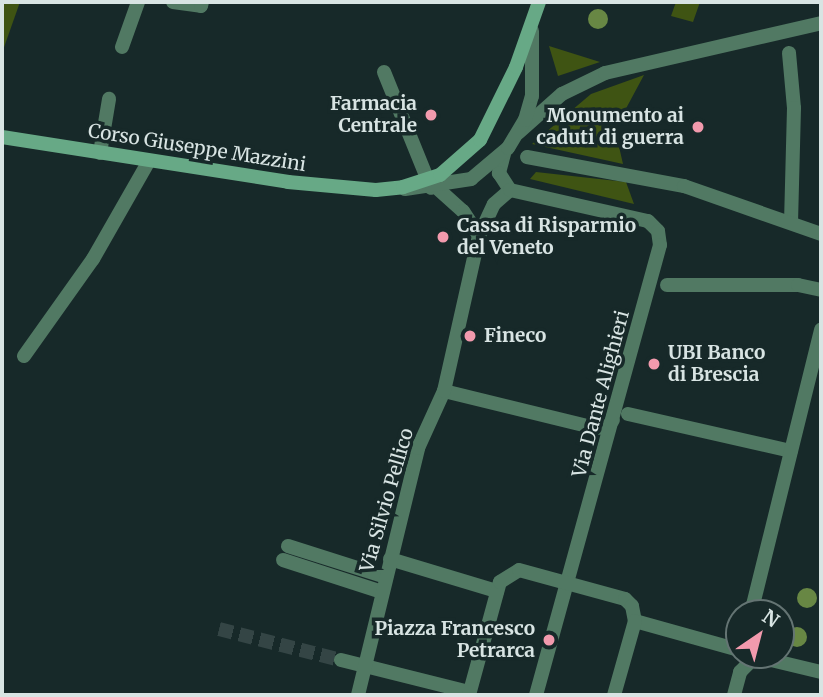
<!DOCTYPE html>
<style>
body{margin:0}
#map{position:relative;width:823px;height:697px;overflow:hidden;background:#172929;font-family:Merriweather,serif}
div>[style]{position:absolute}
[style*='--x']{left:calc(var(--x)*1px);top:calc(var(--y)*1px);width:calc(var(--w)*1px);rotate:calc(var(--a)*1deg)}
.green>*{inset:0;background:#3f5413}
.street-tunnel>*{height:14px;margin-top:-7px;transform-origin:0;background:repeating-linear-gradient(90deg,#344545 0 14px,transparent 0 21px)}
.lane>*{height:14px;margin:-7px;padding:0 7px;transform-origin:7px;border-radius:7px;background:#517963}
.street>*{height:14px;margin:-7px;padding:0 7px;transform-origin:7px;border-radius:7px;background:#517963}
.secondary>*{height:14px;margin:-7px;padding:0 7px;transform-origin:7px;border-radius:7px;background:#67a986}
.trees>*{width:20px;height:20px;margin:-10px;border-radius:50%;background:#688744}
.dots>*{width:19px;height:19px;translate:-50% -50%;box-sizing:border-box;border:4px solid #172929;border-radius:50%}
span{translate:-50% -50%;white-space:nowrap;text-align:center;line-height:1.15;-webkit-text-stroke:7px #172929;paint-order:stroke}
.poi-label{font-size:19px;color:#d8e4e3;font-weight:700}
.right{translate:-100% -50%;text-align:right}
.left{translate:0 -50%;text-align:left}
.street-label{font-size:19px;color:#d8e4e3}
.frame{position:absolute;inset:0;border:4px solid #d8e4e3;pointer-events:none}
.north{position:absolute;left:725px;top:599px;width:70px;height:70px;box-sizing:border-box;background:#172929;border:2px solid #647473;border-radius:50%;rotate:35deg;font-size:19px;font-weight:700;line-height:28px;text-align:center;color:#d8e4e3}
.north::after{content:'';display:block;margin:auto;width:24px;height:32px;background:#f29aad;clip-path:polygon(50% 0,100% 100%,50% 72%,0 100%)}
</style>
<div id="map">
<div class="green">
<div style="clip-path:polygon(2px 2px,20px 2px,2px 53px)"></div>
<div style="clip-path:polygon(676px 2px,700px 2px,693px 22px,671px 16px)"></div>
<div style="clip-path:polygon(549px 46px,600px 62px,558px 76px)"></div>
<div style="clip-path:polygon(644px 75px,615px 129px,623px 164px,532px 144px,591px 94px)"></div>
<div style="clip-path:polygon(536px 172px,626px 182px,634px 204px,530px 179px)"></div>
</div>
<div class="street-tunnel">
<div style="--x:219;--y:629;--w:126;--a:14.3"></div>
</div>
<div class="lane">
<div style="--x:173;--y:2;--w:28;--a:8"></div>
<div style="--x:201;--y:6;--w:4;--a:-76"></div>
<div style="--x:122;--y:47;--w:48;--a:-70.4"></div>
<div style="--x:384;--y:72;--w:125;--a:67.9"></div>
<div style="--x:100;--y:153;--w:55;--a:-80.5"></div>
<div style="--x:24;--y:356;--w:119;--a:-54.6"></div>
<div style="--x:93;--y:259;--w:113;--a:-60.3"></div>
<div style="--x:288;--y:546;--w:103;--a:17.6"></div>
<div style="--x:283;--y:560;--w:104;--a:17.9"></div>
</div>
<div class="street">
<div style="--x:789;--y:53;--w:55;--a:84.8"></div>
<div style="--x:794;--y:108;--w:114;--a:91.5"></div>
<div style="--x:518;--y:133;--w:59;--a:-41.6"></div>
<div style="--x:562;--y:94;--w:48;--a:-26"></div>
<div style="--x:605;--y:73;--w:222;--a:-13"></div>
<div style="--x:504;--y:154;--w:20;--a:105"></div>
<div style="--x:499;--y:173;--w:20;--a:57"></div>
<div style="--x:527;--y:157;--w:160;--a:10.5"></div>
<div style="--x:684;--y:186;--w:145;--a:19.3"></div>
<div style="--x:436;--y:187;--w:36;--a:42"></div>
<div style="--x:463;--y:211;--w:30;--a:57"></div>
<div style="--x:405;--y:189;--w:67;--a:-8.6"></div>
<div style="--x:471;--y:179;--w:48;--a:-40"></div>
<div style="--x:508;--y:148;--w:33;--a:-59"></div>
<div style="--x:525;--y:120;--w:25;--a:-74"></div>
<div style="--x:532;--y:96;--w:65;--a:-90"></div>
<div style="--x:667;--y:285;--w:131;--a:0"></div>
<div style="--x:798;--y:285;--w:24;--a:12"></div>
<div style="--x:444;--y:391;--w:156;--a:13.7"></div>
<div style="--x:596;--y:428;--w:11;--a:-5"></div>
<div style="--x:607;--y:427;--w:9;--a:-49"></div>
<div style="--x:628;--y:414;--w:167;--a:12.8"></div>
<div style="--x:390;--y:559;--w:112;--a:16.7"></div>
<div style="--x:751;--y:613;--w:292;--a:-76.1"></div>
<div style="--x:635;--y:621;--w:108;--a:15.6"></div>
<div style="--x:750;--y:655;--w:73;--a:13.5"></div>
<div style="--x:341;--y:660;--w:132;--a:14"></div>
<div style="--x:358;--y:695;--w:254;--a:-76.3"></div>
<div style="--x:418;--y:448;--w:63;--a:-65.5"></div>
<div style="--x:444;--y:391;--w:159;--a:-77.3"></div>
<div style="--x:479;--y:236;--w:35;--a:-65"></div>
<div style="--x:494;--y:204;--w:21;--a:-41"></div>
<div style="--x:510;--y:190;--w:141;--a:12.7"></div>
<div style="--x:648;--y:221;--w:14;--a:45"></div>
<div style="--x:658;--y:231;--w:14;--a:82"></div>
<div style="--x:660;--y:245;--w:467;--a:105.4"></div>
<div style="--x:469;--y:695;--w:117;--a:-74.7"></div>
<div style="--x:500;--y:582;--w:22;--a:-32"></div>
<div style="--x:519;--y:570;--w:110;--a:15.3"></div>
<div style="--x:625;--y:599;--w:10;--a:45"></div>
<div style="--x:632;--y:606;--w:15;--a:79"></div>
<div style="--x:635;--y:621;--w:77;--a:105.8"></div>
<div style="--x:734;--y:695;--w:24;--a:-75"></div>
<div style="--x:740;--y:672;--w:21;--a:-45"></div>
</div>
<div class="secondary">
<div style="--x:2;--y:137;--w:290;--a:8.9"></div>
<div style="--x:288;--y:182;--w:88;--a:5.2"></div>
<div style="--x:376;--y:190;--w:27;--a:-6"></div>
<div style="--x:403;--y:187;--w:39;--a:-18"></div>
<div style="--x:440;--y:175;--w:53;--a:-41.2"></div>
<div style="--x:480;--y:140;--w:81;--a:-63.7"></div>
<div style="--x:516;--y:67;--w:69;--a:-70.5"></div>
</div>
<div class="trees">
<div style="left:598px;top:19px"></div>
<div style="left:807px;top:598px"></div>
<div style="left:797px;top:637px"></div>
</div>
<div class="dots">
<div style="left:431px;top:115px;background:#f29aad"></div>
<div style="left:698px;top:127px;background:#f29aad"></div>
<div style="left:443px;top:237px;background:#f29aad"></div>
<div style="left:470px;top:336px;background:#f29aad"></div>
<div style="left:654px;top:364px;background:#f29aad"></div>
<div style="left:549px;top:640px;background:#f29aad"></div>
</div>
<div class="poi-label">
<span class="right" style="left:417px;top:115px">Farmacia<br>Centrale</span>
<span class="right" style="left:684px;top:127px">Monumento ai<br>caduti di guerra</span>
<span class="left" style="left:457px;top:237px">Cassa di Risparmio<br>del Veneto</span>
<span class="left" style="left:484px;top:336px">Fineco</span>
<span class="left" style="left:668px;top:364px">UBI Banco<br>di Brescia</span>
<span class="right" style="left:535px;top:640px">Piazza Francesco<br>Petrarca</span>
</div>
<div class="street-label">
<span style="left:197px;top:148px;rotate:9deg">Corso Giuseppe Mazzini</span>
<span style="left:601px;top:394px;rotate:-75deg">Via Dante Alighieri</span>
<span style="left:387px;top:500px;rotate:-74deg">Via Silvio Pellico</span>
</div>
<div class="frame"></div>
<div class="north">N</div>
</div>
